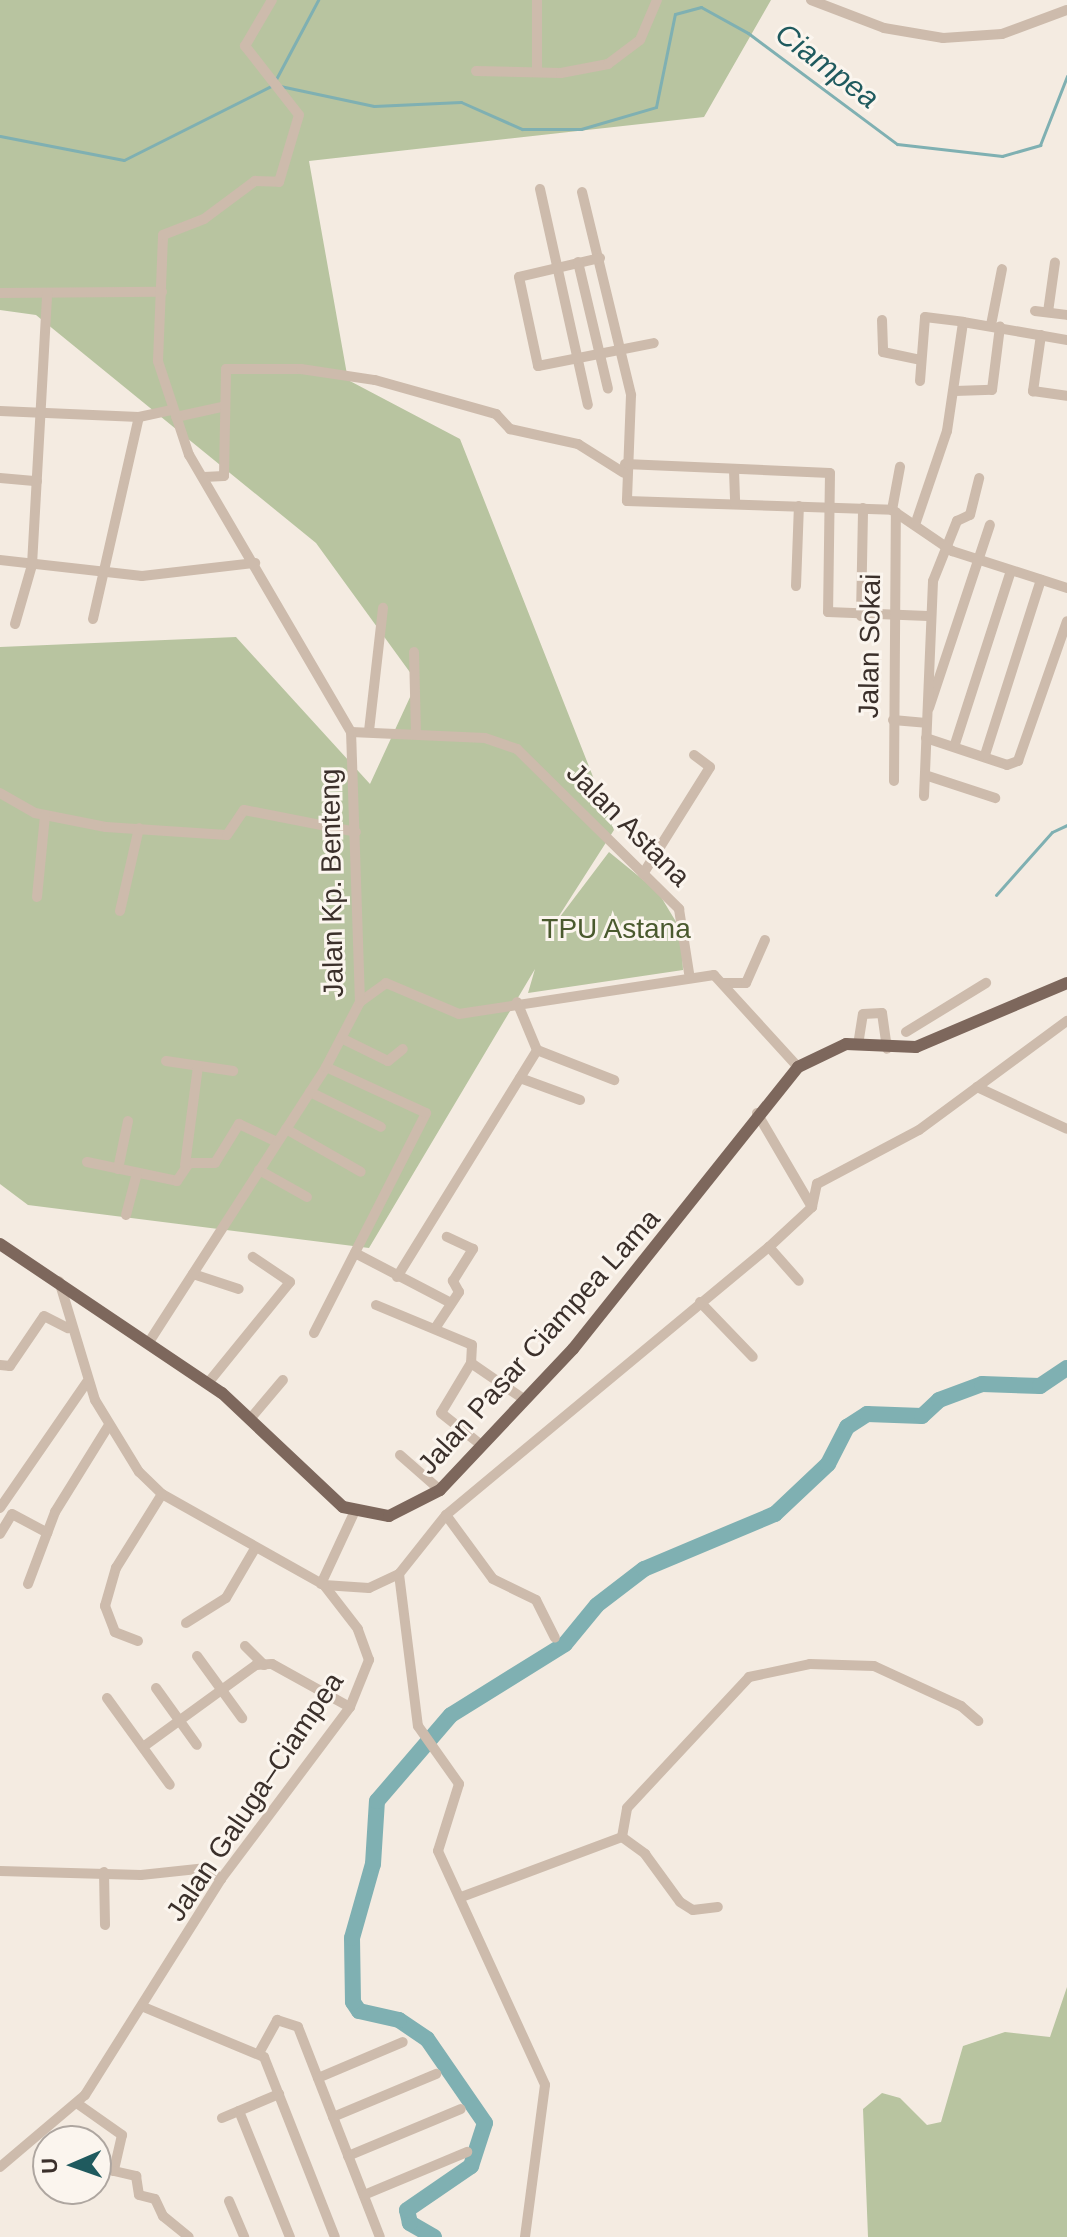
<!DOCTYPE html>
<meta charset="utf-8">
<style>
body{margin:0}
#map{position:relative;width:1067px;height:2237px;overflow:hidden;background:#f4ebe1;font-family:Arial,sans-serif}
div>[style]{position:absolute}
[style*='--x']{left:calc(var(--x)*1px);top:calc(var(--y)*1px);width:calc(var(--w)*1px);rotate:calc(var(--a)*1deg)}
.green>*{inset:0;background:#b8c4a0}
.stream>*{height:3px;margin:-1.5px;padding:0 1.5px;transform-origin:1.5px;border-radius:1.5px;background:#7fb0b2}
.river>*{height:16px;margin:-8px;padding:0 8px;transform-origin:8px;border-radius:8px;background:#7fb0b2}
.minor>*{height:10px;margin:-5px;padding:0 5px;transform-origin:5px;border-radius:5px;background:#cdbbac}
.major>*{height:12px;margin:-6px;padding:0 6px;transform-origin:6px;border-radius:6px;background:#7d675c}
span{translate:-50% -50%;white-space:nowrap;text-align:center;line-height:1.15;-webkit-text-stroke:6px #fbf5ee;paint-order:stroke}
.street-label{font-size:28px;color:#3b302b}
.park-label{font-size:28px;color:#4a5a2e}
.water-label{font-size:30px;color:#1f5a5e;font-style:italic}
.north{position:absolute;left:32px;top:2125px;width:80px;height:80px;box-sizing:border-box;background:#fbf5ee;border:2px solid #aea6a0;border-radius:50%;rotate:268deg;font-size:22px;font-weight:700;line-height:32px;text-align:center;color:#3b302b}
.north::after{content:'';display:block;margin:auto;width:28px;height:36px;background:#1f5a5e;clip-path:polygon(50% 0,100% 100%,50% 72%,0 100%)}
</style>
<div id="map">
<div class="green">
<div style="clip-path:polygon(0 0,771px 0,704px 117px,309px 161px,348px 380px,460px 439px,614px 830px,550px 930px,609px 852px,658px 892px,681px 930px,683px 970px,528px 993px,535px 969px,369px 1248px,28px 1205px,0 1184px,0 647px,236px 637px,370px 784px,417px 682px,316px 543px,36px 315px,0 310px)"></div>
<div style="clip-path:polygon(1067px 1987px,1067px 2237px,868px 2237px,863px 2109px,882px 2093px,900px 2098px,927px 2125px,941px 2122px,963px 2046px,1005px 2032px,1050px 2037px)"></div>
</div>
<div class="stream">
<div style="--x:275;--y:81;--w:92;--a:-62"></div>
<div style="--x:280;--y:86;--w:96;--a:12"></div>
<div style="--x:374;--y:106;--w:87;--a:-2.6"></div>
<div style="--x:461;--y:102;--w:67;--a:23.9"></div>
<div style="--x:522;--y:129;--w:59;--a:0"></div>
<div style="--x:581;--y:129;--w:78;--a:-16.3"></div>
<div style="--x:656;--y:107;--w:95;--a:-78.5"></div>
<div style="--x:675;--y:14;--w:27;--a:-15"></div>
<div style="--x:701;--y:7;--w:54;--a:29"></div>
<div style="--x:748;--y:33;--w:186;--a:36.7"></div>
<div style="--x:897;--y:144;--w:106;--a:6.5"></div>
<div style="--x:1002;--y:156;--w:40;--a:-16"></div>
<div style="--x:1040;--y:145;--w:74;--a:-68.6"></div>
<div style="--x:0;--y:136;--w:126;--a:11"></div>
<div style="--x:124;--y:160;--w:167;--a:-26.7"></div>
<div style="--x:996;--y:895;--w:84;--a:-48.4"></div>
<div style="--x:1052;--y:832;--w:17;--a:-25"></div>
</div>
<div class="river">
<div style="--x:434;--y:2237;--w:28;--a:-150"></div>
<div style="--x:410;--y:2223;--w:13;--a:-103"></div>
<div style="--x:407;--y:2210;--w:78;--a:-34.5"></div>
<div style="--x:471;--y:2166;--w:45;--a:-72"></div>
<div style="--x:485;--y:2123;--w:102;--a:-124.6"></div>
<div style="--x:427;--y:2039;--w:34;--a:-146"></div>
<div style="--x:399;--y:2020;--w:41;--a:-167.3"></div>
<div style="--x:359;--y:2011;--w:11;--a:-124"></div>
<div style="--x:353;--y:2002;--w:64;--a:-90.9"></div>
<div style="--x:352;--y:1938;--w:77;--a:-74.2"></div>
<div style="--x:373;--y:1864;--w:63;--a:-86.4"></div>
<div style="--x:377;--y:1801;--w:113;--a:-49.3"></div>
<div style="--x:451;--y:1715;--w:134;--a:-31.9"></div>
<div style="--x:565;--y:1644;--w:50;--a:-50.6"></div>
<div style="--x:597;--y:1605;--w:59;--a:-37.5"></div>
<div style="--x:644;--y:1569;--w:142;--a:-22.8"></div>
<div style="--x:775;--y:1514;--w:73;--a:-43.3"></div>
<div style="--x:828;--y:1464;--w:42;--a:-62.8"></div>
<div style="--x:847;--y:1427;--w:24;--a:-33"></div>
<div style="--x:867;--y:1414;--w:55;--a:2.1"></div>
<div style="--x:922;--y:1416;--w:23;--a:-43"></div>
<div style="--x:939;--y:1400;--w:46;--a:-20.4"></div>
<div style="--x:982;--y:1384;--w:58;--a:2"></div>
<div style="--x:1040;--y:1386;--w:32;--a:-34"></div>
</div>
<div class="minor">
<div style="--x:811;--y:0;--w:78;--a:21"></div>
<div style="--x:884;--y:28;--w:60;--a:9.6"></div>
<div style="--x:943;--y:38;--w:59;--a:-3.9"></div>
<div style="--x:1002;--y:34;--w:69;--a:-20.3"></div>
<div style="--x:476;--y:71;--w:85;--a:1.3"></div>
<div style="--x:561;--y:73;--w:48;--a:-10.8"></div>
<div style="--x:608;--y:64;--w:40;--a:-37"></div>
<div style="--x:640;--y:40;--w:43;--a:-67"></div>
<div style="--x:537;--y:71;--w:71;--a:-90"></div>
<div style="--x:540;--y:189;--w:221;--a:77.5"></div>
<div style="--x:582;--y:192;--w:209;--a:76.4"></div>
<div style="--x:631;--y:395;--w:106;--a:92.2"></div>
<div style="--x:627;--y:501;--w:265;--a:1.9"></div>
<div style="--x:892;--y:510;--w:73;--a:34.3"></div>
<div style="--x:952;--y:551;--w:121;--a:17.8"></div>
<div style="--x:600;--y:258;--w:83;--a:166.8"></div>
<div style="--x:519;--y:277;--w:91;--a:77.9"></div>
<div style="--x:538;--y:366;--w:118;--a:-11.2"></div>
<div style="--x:578;--y:262;--w:130;--a:76.7"></div>
<div style="--x:0;--y:293;--w:162;--a:-0.4"></div>
<div style="--x:1035;--y:311;--w:32;--a:7"></div>
<div style="--x:1048;--y:312;--w:50;--a:-82"></div>
<div style="--x:882;--y:320;--w:32;--a:88"></div>
<div style="--x:883;--y:352;--w:38;--a:12"></div>
<div style="--x:991;--y:325;--w:57;--a:-78.9"></div>
<div style="--x:1041;--y:335;--w:57;--a:98.1"></div>
<div style="--x:1033;--y:391;--w:34;--a:8"></div>
<div style="--x:920;--y:381;--w:64;--a:-85.5"></div>
<div style="--x:925;--y:317;--w:38;--a:7"></div>
<div style="--x:955;--y:391;--w:37;--a:-2"></div>
<div style="--x:992;--y:390;--w:64;--a:-82.8"></div>
<div style="--x:0;--y:411;--w:139;--a:2.5"></div>
<div style="--x:139;--y:417;--w:35;--a:-12"></div>
<div style="--x:176;--y:417;--w:46;--a:-12.5"></div>
<div style="--x:625;--y:464;--w:205;--a:2.5"></div>
<div style="--x:830;--y:473;--w:139;--a:90.8"></div>
<div style="--x:828;--y:612;--w:100;--a:2.3"></div>
<div style="--x:734;--y:470;--w:34;--a:88"></div>
<div style="--x:204;--y:477;--w:20;--a:-3"></div>
<div style="--x:224;--y:476;--w:107;--a:-88.9"></div>
<div style="--x:226;--y:369;--w:75;--a:0"></div>
<div style="--x:301;--y:369;--w:75;--a:8.5"></div>
<div style="--x:375;--y:380;--w:126;--a:15.7"></div>
<div style="--x:496;--y:414;--w:21;--a:47"></div>
<div style="--x:510;--y:429;--w:70;--a:12.4"></div>
<div style="--x:578;--y:444;--w:54;--a:32.2"></div>
<div style="--x:0;--y:478;--w:37;--a:5"></div>
<div style="--x:892;--y:510;--w:44;--a:-79.5"></div>
<div style="--x:916;--y:522;--w:96;--a:-71.2"></div>
<div style="--x:947;--y:431;--w:110;--a:-81.6"></div>
<div style="--x:963;--y:322;--w:106;--a:9.8"></div>
<div style="--x:0;--y:560;--w:143;--a:6.4"></div>
<div style="--x:142;--y:576;--w:114;--a:-6.6"></div>
<div style="--x:796;--y:586;--w:80;--a:-87.9"></div>
<div style="--x:861;--y:616;--w:108;--a:-88.9"></div>
<div style="--x:93;--y:619;--w:207;--a:-77.2"></div>
<div style="--x:15;--y:624;--w:61;--a:-73.9"></div>
<div style="--x:32;--y:565;--w:272;--a:-86.8"></div>
<div style="--x:414;--y:652;--w:81;--a:88.6"></div>
<div style="--x:929;--y:708;--w:193;--a:-71.6"></div>
<div style="--x:893;--y:720;--w:33;--a:5"></div>
<div style="--x:369;--y:731;--w:124;--a:-83.5"></div>
<div style="--x:351;--y:732;--w:134;--a:2.6"></div>
<div style="--x:485;--y:738;--w:34;--a:19"></div>
<div style="--x:517;--y:749;--w:228;--a:44.6"></div>
<div style="--x:679;--y:909;--w:65;--a:81.1"></div>
<div style="--x:926;--y:738;--w:85;--a:18.4"></div>
<div style="--x:1007;--y:765;--w:12;--a:-20"></div>
<div style="--x:1018;--y:761;--w:148;--a:-70.7"></div>
<div style="--x:955;--y:744;--w:182;--a:-72.1"></div>
<div style="--x:985;--y:755;--w:184;--a:-72.3"></div>
<div style="--x:925;--y:775;--w:74;--a:18.2"></div>
<div style="--x:894;--y:781;--w:269;--a:-89.6"></div>
<div style="--x:0;--y:793;--w:40;--a:29.7"></div>
<div style="--x:35;--y:813;--w:72;--a:11.2"></div>
<div style="--x:106;--y:827;--w:121;--a:3.8"></div>
<div style="--x:227;--y:835;--w:30;--a:-56"></div>
<div style="--x:244;--y:810;--w:114;--a:11.1"></div>
<div style="--x:924;--y:796;--w:215;--a:-87.6"></div>
<div style="--x:933;--y:581;--w:65;--a:-68.2"></div>
<div style="--x:957;--y:521;--w:14;--a:-25"></div>
<div style="--x:970;--y:515;--w:38;--a:-76"></div>
<div style="--x:643;--y:874;--w:126;--a:-57.9"></div>
<div style="--x:710;--y:767;--w:20;--a:-143"></div>
<div style="--x:37;--y:897;--w:82;--a:-84.4"></div>
<div style="--x:120;--y:911;--w:85;--a:-77.1"></div>
<div style="--x:722;--y:983;--w:24;--a:0"></div>
<div style="--x:746;--y:983;--w:47;--a:-66.2"></div>
<div style="--x:360;--y:1002;--w:32;--a:-36"></div>
<div style="--x:386;--y:983;--w:79;--a:23"></div>
<div style="--x:459;--y:1014;--w:258;--a:-8.7"></div>
<div style="--x:714;--y:975;--w:125;--a:47.6"></div>
<div style="--x:517;--y:1002;--w:52;--a:67.4"></div>
<div style="--x:537;--y:1050;--w:83;--a:21.3"></div>
<div style="--x:906;--y:1032;--w:94;--a:-31.5"></div>
<div style="--x:343;--y:1039;--w:50;--a:26.1"></div>
<div style="--x:388;--y:1061;--w:19;--a:-39"></div>
<div style="--x:858;--y:1045;--w:31;--a:-81"></div>
<div style="--x:863;--y:1014;--w:19;--a:-3"></div>
<div style="--x:882;--y:1013;--w:36;--a:82"></div>
<div style="--x:166;--y:1061;--w:68;--a:8.5"></div>
<div style="--x:520;--y:1078;--w:64;--a:20.1"></div>
<div style="--x:977;--y:1087;--w:99;--a:25"></div>
<div style="--x:310;--y:1092;--w:79;--a:26.2"></div>
<div style="--x:757;--y:1113;--w:109;--a:59.7"></div>
<div style="--x:286;--y:1129;--w:86;--a:29.8"></div>
<div style="--x:87;--y:1162;--w:92;--a:11.9"></div>
<div style="--x:177;--y:1181;--w:22;--a:-56"></div>
<div style="--x:189;--y:1163;--w:26;--a:0"></div>
<div style="--x:215;--y:1163;--w:46;--a:-58.4"></div>
<div style="--x:239;--y:1124;--w:42;--a:25.3"></div>
<div style="--x:185;--y:1165;--w:100;--a:-82.5"></div>
<div style="--x:118;--y:1169;--w:49;--a:-78.2"></div>
<div style="--x:259;--y:1170;--w:55;--a:29.4"></div>
<div style="--x:126;--y:1215;--w:43;--a:-75.3"></div>
<div style="--x:769;--y:1247;--w:45;--a:48.6"></div>
<div style="--x:355;--y:1253;--w:106;--a:27.5"></div>
<div style="--x:193;--y:1274;--w:48;--a:18.1"></div>
<div style="--x:397;--y:1277;--w:267;--a:-58.3"></div>
<div style="--x:700;--y:1302;--w:76;--a:46.1"></div>
<div style="--x:376;--y:1305;--w:104;--a:22.6"></div>
<div style="--x:472;--y:1345;--w:18;--a:93"></div>
<div style="--x:471;--y:1363;--w:58;--a:121"></div>
<div style="--x:441;--y:1413;--w:50;--a:38.5"></div>
<div style="--x:436;--y:1327;--w:42;--a:-56.7"></div>
<div style="--x:459;--y:1292;--w:13;--a:-119"></div>
<div style="--x:453;--y:1281;--w:38;--a:-58"></div>
<div style="--x:473;--y:1249;--w:29;--a:-155"></div>
<div style="--x:314;--y:1333;--w:247;--a:-63"></div>
<div style="--x:426;--y:1113;--w:110;--a:-155.3"></div>
<div style="--x:149;--y:1342;--w:327;--a:-57.2"></div>
<div style="--x:326;--y:1067;--w:73;--a:-62.4"></div>
<div style="--x:360;--y:1002;--w:270;--a:-91.9"></div>
<div style="--x:351;--y:732;--w:321;--a:-120.3"></div>
<div style="--x:189;--y:455;--w:99;--a:-108.3"></div>
<div style="--x:158;--y:361;--w:126;--a:-87.7"></div>
<div style="--x:163;--y:235;--w:44;--a:-21.3"></div>
<div style="--x:204;--y:219;--w:64;--a:-36.7"></div>
<div style="--x:255;--y:181;--w:24;--a:2"></div>
<div style="--x:279;--y:182;--w:70;--a:-73.4"></div>
<div style="--x:299;--y:115;--w:88;--a:-128"></div>
<div style="--x:245;--y:46;--w:53;--a:-59.6"></div>
<div style="--x:471;--y:1363;--w:65;--a:34.4"></div>
<div style="--x:0;--y:1365;--w:10;--a:6"></div>
<div style="--x:10;--y:1366;--w:60;--a:-55.8"></div>
<div style="--x:44;--y:1316;--w:27;--a:27"></div>
<div style="--x:208;--y:1383;--w:130;--a:-50.9"></div>
<div style="--x:290;--y:1282;--w:45;--a:-146"></div>
<div style="--x:250;--y:1419;--w:51;--a:-49.8"></div>
<div style="--x:400;--y:1455;--w:53;--a:41.2"></div>
<div style="--x:0;--y:1508;--w:153;--a:-55.4"></div>
<div style="--x:446;--y:1515;--w:79;--a:53.7"></div>
<div style="--x:493;--y:1579;--w:48;--a:26"></div>
<div style="--x:536;--y:1600;--w:42;--a:63.4"></div>
<div style="--x:0;--y:1534;--w:23;--a:-59"></div>
<div style="--x:12;--y:1514;--w:40;--a:28"></div>
<div style="--x:399;--y:1574;--w:153;--a:82.9"></div>
<div style="--x:418;--y:1726;--w:71;--a:54.7"></div>
<div style="--x:459;--y:1784;--w:70;--a:107.4"></div>
<div style="--x:438;--y:1851;--w:257;--a:65.4"></div>
<div style="--x:545;--y:2085;--w:153;--a:97.5"></div>
<div style="--x:28;--y:1584;--w:77;--a:-69.4"></div>
<div style="--x:55;--y:1512;--w:102;--a:-58.2"></div>
<div style="--x:321;--y:1584;--w:78;--a:-65.1"></div>
<div style="--x:324;--y:1585;--w:45;--a:3.8"></div>
<div style="--x:369;--y:1588;--w:33;--a:-25"></div>
<div style="--x:399;--y:1574;--w:75;--a:-51.5"></div>
<div style="--x:446;--y:1515;--w:420;--a:-39.7"></div>
<div style="--x:769;--y:1247;--w:59;--a:-42.9"></div>
<div style="--x:812;--y:1207;--w:24;--a:-78"></div>
<div style="--x:817;--y:1184;--w:115;--a:-27.9"></div>
<div style="--x:919;--y:1130;--w:184;--a:-36.4"></div>
<div style="--x:186;--y:1623;--w:47;--a:-32"></div>
<div style="--x:226;--y:1598;--w:56;--a:-59.7"></div>
<div style="--x:138;--y:1641;--w:25;--a:-159"></div>
<div style="--x:115;--y:1632;--w:28;--a:-111"></div>
<div style="--x:105;--y:1606;--w:40;--a:-74"></div>
<div style="--x:116;--y:1568;--w:87;--a:-58.1"></div>
<div style="--x:245;--y:1646;--w:27;--a:45"></div>
<div style="--x:197;--y:1656;--w:77;--a:54"></div>
<div style="--x:156;--y:1688;--w:70;--a:54.3"></div>
<div style="--x:107;--y:1698;--w:107;--a:54.1"></div>
<div style="--x:143;--y:1747;--w:140;--a:-36"></div>
<div style="--x:256;--y:1665;--w:16;--a:-4"></div>
<div style="--x:272;--y:1664;--w:89;--a:28.9"></div>
<div style="--x:622;--y:1837;--w:29;--a:-80"></div>
<div style="--x:627;--y:1808;--w:179;--a:-47"></div>
<div style="--x:749;--y:1677;--w:62;--a:-12"></div>
<div style="--x:810;--y:1664;--w:64;--a:1.8"></div>
<div style="--x:874;--y:1666;--w:96;--a:24.7"></div>
<div style="--x:961;--y:1706;--w:23;--a:41"></div>
<div style="--x:0;--y:1871;--w:141;--a:1.6"></div>
<div style="--x:141;--y:1875;--w:66;--a:-6.1"></div>
<div style="--x:207;--y:1868;--w:18;--a:38"></div>
<div style="--x:104;--y:1872;--w:53;--a:88.9"></div>
<div style="--x:464;--y:1896;--w:169;--a:-20.5"></div>
<div style="--x:622;--y:1837;--w:29;--a:36"></div>
<div style="--x:645;--y:1854;--w:59;--a:53.9"></div>
<div style="--x:680;--y:1902;--w:15;--a:32"></div>
<div style="--x:693;--y:1910;--w:25;--a:-7"></div>
<div style="--x:146;--y:2008;--w:128;--a:22.6"></div>
<div style="--x:264;--y:2057;--w:193;--a:68.5"></div>
<div style="--x:259;--y:2053;--w:38;--a:-61"></div>
<div style="--x:277;--y:2020;--w:22;--a:18"></div>
<div style="--x:298;--y:2027;--w:225;--a:68.7"></div>
<div style="--x:318;--y:2078;--w:92;--a:-23"></div>
<div style="--x:78;--y:2104;--w:54;--a:35.2"></div>
<div style="--x:122;--y:2135;--w:37;--a:103"></div>
<div style="--x:114;--y:2171;--w:23;--a:13"></div>
<div style="--x:136;--y:2176;--w:19;--a:81"></div>
<div style="--x:139;--y:2195;--w:16;--a:14"></div>
<div style="--x:155;--y:2199;--w:19;--a:65"></div>
<div style="--x:163;--y:2216;--w:33;--a:39"></div>
<div style="--x:239;--y:2111;--w:136;--a:68"></div>
<div style="--x:333;--y:2117;--w:112;--a:-22.7"></div>
<div style="--x:222;--y:2118;--w:62;--a:-22.8"></div>
<div style="--x:348;--y:2156;--w:122;--a:-22.6"></div>
<div style="--x:0;--y:2167;--w:111;--a:-40.3"></div>
<div style="--x:85;--y:2095;--w:255;--a:-57.8"></div>
<div style="--x:221;--y:1879;--w:215;--a:-53.1"></div>
<div style="--x:350;--y:1707;--w:51;--a:-68"></div>
<div style="--x:369;--y:1660;--w:33;--a:-110"></div>
<div style="--x:358;--y:1629;--w:56;--a:-127.7"></div>
<div style="--x:324;--y:1585;--w:186;--a:-150.7"></div>
<div style="--x:162;--y:1494;--w:32;--a:-136"></div>
<div style="--x:139;--y:1472;--w:84;--a:-121.4"></div>
<div style="--x:95;--y:1400;--w:124;--a:-106.8"></div>
<div style="--x:364;--y:2195;--w:112;--a:-22.7"></div>
<div style="--x:229;--y:2201;--w:39;--a:67"></div>
</div>
<div class="major">
<div style="--x:0;--y:1244;--w:267;--a:33.9"></div>
<div style="--x:222;--y:1393;--w:166;--a:43.3"></div>
<div style="--x:343;--y:1507;--w:47;--a:11.1"></div>
<div style="--x:389;--y:1516;--w:57;--a:-27"></div>
<div style="--x:440;--y:1490;--w:194;--a:-46.7"></div>
<div style="--x:573;--y:1349;--w:361;--a:-51.4"></div>
<div style="--x:798;--y:1067;--w:53;--a:-25.6"></div>
<div style="--x:846;--y:1044;--w:70;--a:2.5"></div>
<div style="--x:916;--y:1047;--w:164;--a:-23"></div>
</div>
<div class="street-label">
<span style="left:870px;top:646px;rotate:-89deg">Jalan Sokai</span>
<span style="left:628px;top:825px;rotate:45deg">Jalan Astana</span>
<span style="left:332px;top:883px;rotate:-91deg">Jalan Kp. Benteng</span>
<span style="left:539px;top:1342px;rotate:-48deg">Jalan Pasar Ciampea Lama</span>
<span style="left:255px;top:1797px;rotate:-56deg">Jalan Galuga–Ciampea</span>
</div>
<div class="park-label">
<span style="left:616px;top:929px">TPU Astana</span>
</div>
<div class="water-label">
<span style="left:827px;top:66px;rotate:37deg">Ciampea</span>
</div>
<div class="north">U</div>
</div>
